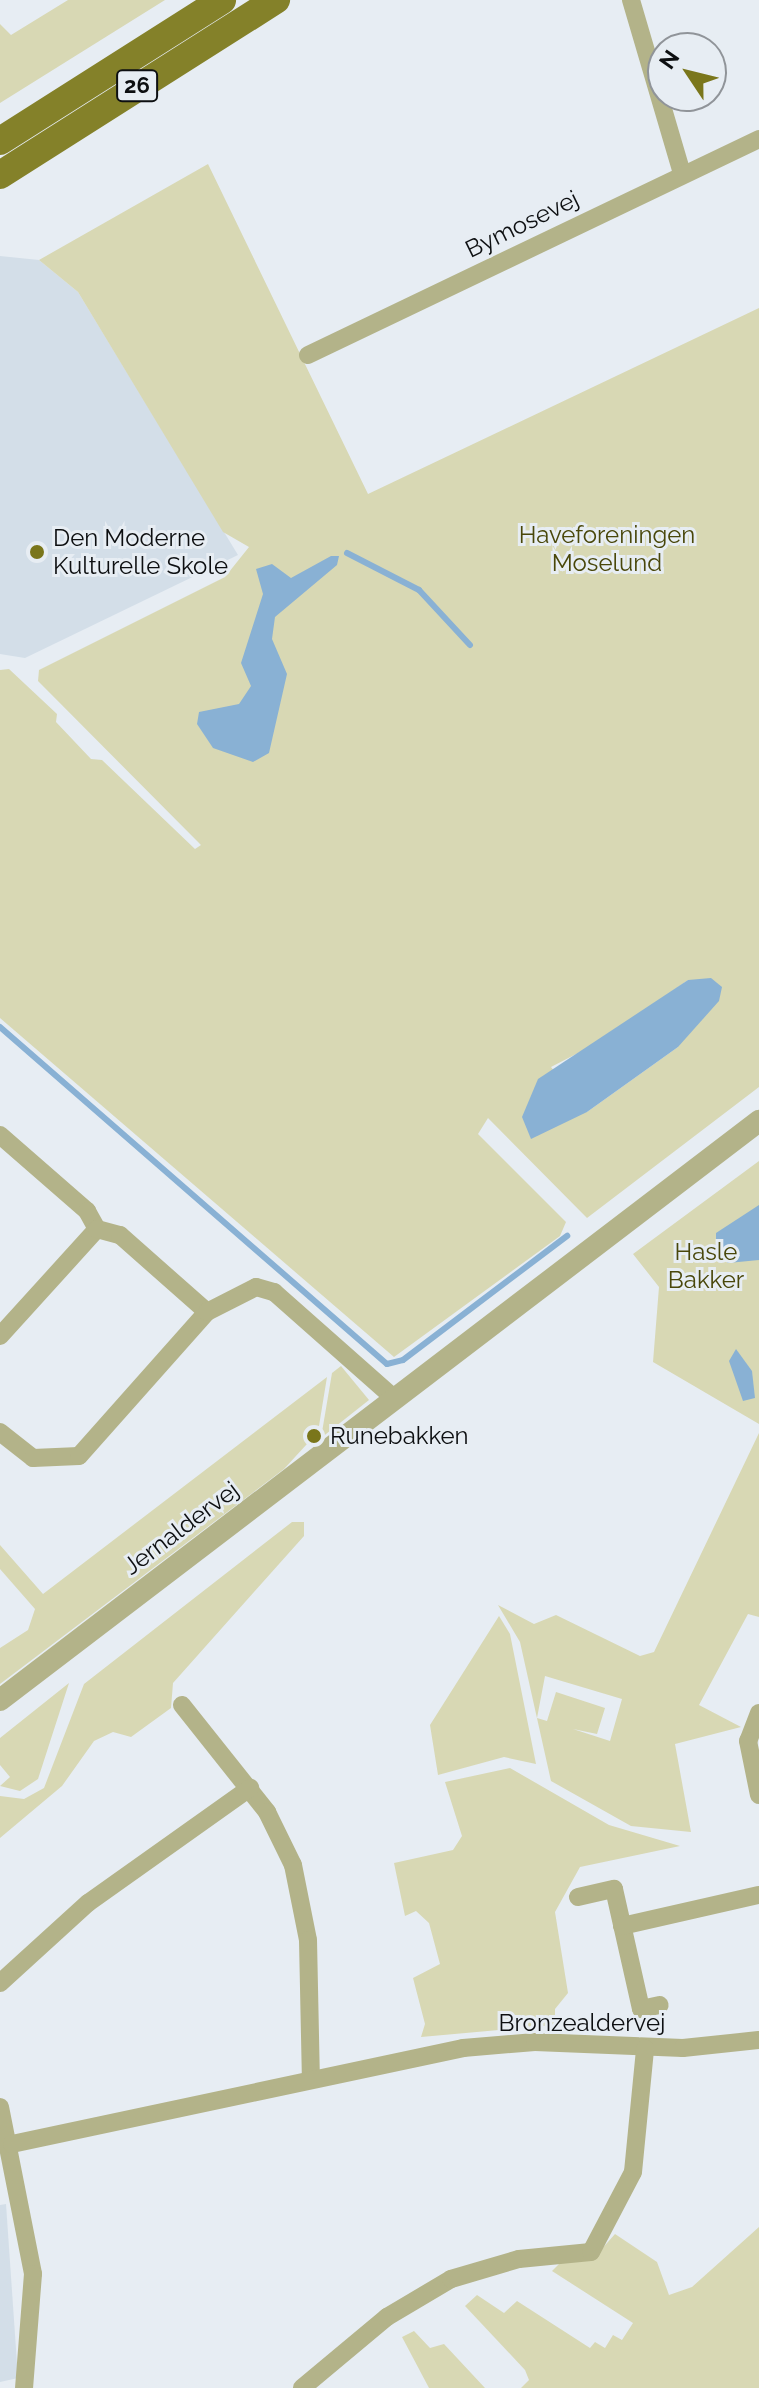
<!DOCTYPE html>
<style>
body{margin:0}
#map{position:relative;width:759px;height:2388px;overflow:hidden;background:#e7edf3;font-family:Raleway,sans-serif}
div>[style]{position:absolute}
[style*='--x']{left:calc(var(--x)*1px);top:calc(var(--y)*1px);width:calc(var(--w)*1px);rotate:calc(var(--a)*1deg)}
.built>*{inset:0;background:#d3dee8}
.green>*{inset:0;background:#d8d8b4}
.water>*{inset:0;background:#89b1d4}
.stream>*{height:6px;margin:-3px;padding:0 3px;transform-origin:3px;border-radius:3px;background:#89b1d4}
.minor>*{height:18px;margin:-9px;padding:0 9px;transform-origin:9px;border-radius:9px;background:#b3b389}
.tertiary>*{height:22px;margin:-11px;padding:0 11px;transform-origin:11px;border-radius:11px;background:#b3b389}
.primary>*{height:28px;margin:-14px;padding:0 14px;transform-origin:14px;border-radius:14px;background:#848129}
.dots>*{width:22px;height:22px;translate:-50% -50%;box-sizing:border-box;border:4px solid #e7edf3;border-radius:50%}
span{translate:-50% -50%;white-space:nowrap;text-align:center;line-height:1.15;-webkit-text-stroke:6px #e7edf3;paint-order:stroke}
.shield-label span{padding:2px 6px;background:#e7edf3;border:2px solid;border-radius:6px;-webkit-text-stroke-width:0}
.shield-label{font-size:22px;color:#0d0f11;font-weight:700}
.street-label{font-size:24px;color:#0d0f11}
.park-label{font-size:24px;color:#49470a}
.poi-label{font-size:24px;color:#0d0f11}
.left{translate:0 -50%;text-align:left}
.north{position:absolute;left:647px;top:32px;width:80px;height:80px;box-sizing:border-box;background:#e7edf3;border:2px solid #909499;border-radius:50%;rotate:305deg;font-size:22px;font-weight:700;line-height:32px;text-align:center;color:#0d0f11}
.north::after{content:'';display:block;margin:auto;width:28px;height:36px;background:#7a761b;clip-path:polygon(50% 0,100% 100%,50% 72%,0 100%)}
</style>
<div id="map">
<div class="built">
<div style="clip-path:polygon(0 256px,39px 260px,78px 292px,238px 555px,25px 658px,0 654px)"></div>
<div style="clip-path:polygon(6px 2204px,18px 2378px,0 2382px,0 2205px)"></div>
</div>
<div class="green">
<div style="clip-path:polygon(68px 0,165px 0,0 103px,0 24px,11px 35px)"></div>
<div style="clip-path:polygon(evenodd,208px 164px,368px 494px,759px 308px,759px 1087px,587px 1218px,488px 1118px,478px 1134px,566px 1222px,560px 1236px,394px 1357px,0 1018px,0 670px,9px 669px,57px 714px,56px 722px,91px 759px,102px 760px,195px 849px,201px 845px,38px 681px,39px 670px,225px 577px,249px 547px,223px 532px,78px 292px,39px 260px,208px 164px,688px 980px,678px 1047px,587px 1112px,551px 1067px,607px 1038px,688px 980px)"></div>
<div style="clip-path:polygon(759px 1161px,759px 1424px,653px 1362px,659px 1287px,633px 1254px)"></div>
<div style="clip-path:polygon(341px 1366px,369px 1400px,321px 1438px,332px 1373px)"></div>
<div style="clip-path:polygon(327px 1377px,318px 1432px,284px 1469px,0 1684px,0 1648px,28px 1630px,35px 1609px,0 1569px,0 1545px,43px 1594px)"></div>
<div style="clip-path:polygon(evenodd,759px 1433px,759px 1617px,748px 1614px,699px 1705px,741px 1727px,675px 1744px,691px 1832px,631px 1826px,551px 1781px,520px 1642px,498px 1605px,534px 1624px,556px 1615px,640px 1656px,654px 1652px,759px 1433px,545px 1676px,622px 1699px,610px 1741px,573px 1729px,597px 1734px,605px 1708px,556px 1692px,547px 1721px,537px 1718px,545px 1676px)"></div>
<div style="clip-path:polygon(292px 1522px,304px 1522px,304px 1536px,173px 1683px,171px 1708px,131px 1737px,113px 1732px,94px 1741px,62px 1786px,0 1838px,0 1796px,24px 1799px,44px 1788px,84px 1684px)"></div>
<div style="clip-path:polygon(499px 1616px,510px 1634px,536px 1764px,504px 1757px,438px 1775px,430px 1725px)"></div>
<div style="clip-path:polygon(69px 1683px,38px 1779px,20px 1791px,0 1786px,10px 1777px,0 1765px,0 1738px)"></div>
<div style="clip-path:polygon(510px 1768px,609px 1825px,680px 1846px,580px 1867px,555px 1912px,568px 1993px,555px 2009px,555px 2025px,421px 2037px,425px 2024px,413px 1978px,440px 1964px,429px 1923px,416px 1911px,405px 1916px,394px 1863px,453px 1850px,462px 1836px,445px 1782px)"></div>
<div style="clip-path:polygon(759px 2227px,759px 2388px,521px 2388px,529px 2380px,525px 2370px,465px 2306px,477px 2295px,504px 2313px,517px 2301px,590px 2348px,595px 2342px,605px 2348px,613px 2335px,622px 2340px,633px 2323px,552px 2271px,560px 2263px,592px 2260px,615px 2234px,657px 2262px,669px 2295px,692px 2287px)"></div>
<div style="clip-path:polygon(414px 2331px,430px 2348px,444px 2344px,485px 2388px,429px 2388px,402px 2337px)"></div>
</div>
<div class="water">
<div style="clip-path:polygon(331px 556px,339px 556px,337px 565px,275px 617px,272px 639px,287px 674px,269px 753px,253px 762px,213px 748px,197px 724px,199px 712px,239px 704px,251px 686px,241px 663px,263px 594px,256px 569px,272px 564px,291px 578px)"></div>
<div style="clip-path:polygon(711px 978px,722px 987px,719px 1001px,678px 1047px,587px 1112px,531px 1139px,522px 1117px,538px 1079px,688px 980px)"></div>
<div style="clip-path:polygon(759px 1205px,759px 1260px,728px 1263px,716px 1253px,716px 1233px)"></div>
<div style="clip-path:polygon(736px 1349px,752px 1371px,755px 1398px,743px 1401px,729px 1361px)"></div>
</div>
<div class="stream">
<div style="--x:347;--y:553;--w:81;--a:27.2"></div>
<div style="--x:419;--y:590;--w:75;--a:47.2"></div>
<div style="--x:0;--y:1027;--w:513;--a:41.05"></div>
<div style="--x:387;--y:1364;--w:16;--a:-14"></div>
<div style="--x:403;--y:1360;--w:206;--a:-37.1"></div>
</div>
<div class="minor">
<div style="--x:631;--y:0;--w:180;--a:73.6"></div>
<div style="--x:308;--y:355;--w:500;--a:-25.59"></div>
<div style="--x:0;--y:1135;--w:116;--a:41.1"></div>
<div style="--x:87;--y:1211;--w:21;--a:61"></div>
<div style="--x:0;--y:1336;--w:144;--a:-47.8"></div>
<div style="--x:97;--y:1229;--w:24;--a:15"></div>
<div style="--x:120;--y:1235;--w:116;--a:41.5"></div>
<div style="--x:0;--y:1432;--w:42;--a:38.2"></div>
<div style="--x:33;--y:1458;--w:46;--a:-2.5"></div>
<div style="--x:79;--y:1456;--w:193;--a:-48.4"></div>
<div style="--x:207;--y:1312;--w:55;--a:-27"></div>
<div style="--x:256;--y:1287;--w:19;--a:16"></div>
<div style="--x:274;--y:1292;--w:160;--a:41.5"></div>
<div style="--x:182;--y:1705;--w:137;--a:51.5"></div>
<div style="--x:267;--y:1812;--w:59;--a:63.9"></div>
<div style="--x:293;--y:1865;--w:76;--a:78.7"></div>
<div style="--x:308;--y:1940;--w:139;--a:88.8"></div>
<div style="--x:759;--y:1713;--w:30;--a:111"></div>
<div style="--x:748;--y:1741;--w:55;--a:78.5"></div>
<div style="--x:578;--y:1897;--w:37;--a:-13"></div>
<div style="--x:614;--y:1889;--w:123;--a:77.3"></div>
<div style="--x:641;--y:2009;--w:19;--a:-12"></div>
<div style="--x:622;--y:1926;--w:140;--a:-12.8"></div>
<div style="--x:0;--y:1983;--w:119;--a:-42.3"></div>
<div style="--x:88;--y:1903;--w:199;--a:-35.4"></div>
<div style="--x:0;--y:2107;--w:170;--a:78.8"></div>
<div style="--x:33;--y:2274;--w:114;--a:94.5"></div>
<div style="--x:12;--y:2144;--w:461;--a:-12"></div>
<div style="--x:463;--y:2048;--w:72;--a:-4.8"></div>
<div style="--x:535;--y:2042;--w:148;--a:2.3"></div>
<div style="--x:683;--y:2048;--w:76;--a:-6"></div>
<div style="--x:302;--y:2388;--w:111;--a:-39.9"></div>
<div style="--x:387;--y:2317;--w:74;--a:-30.7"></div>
<div style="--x:451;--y:2279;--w:71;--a:-16.4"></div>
<div style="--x:519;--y:2259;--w:72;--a:-5.6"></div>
<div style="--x:591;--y:2252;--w:90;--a:-62.3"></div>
<div style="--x:633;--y:2172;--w:124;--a:-84.4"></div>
</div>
<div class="tertiary">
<div style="--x:0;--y:1700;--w:955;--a:-37.34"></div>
</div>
<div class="primary">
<div style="--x:0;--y:141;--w:263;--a:-32.4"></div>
<div style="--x:0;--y:175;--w:327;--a:-32.4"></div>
</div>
<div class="dots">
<div style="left:37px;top:552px;background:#7a761b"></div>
<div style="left:314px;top:1436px;background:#7a761b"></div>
</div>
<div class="shield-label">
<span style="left:137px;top:86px">26</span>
</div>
<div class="street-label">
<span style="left:522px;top:224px;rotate:-26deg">Bymosevej</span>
<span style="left:181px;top:1528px;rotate:-37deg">Jernaldervej</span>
<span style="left:582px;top:2023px">Bronzealdervej</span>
</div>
<div class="park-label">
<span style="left:607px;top:549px">Haveforeningen<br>Moselund</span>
<span style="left:706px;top:1266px">Hasle<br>Bakker</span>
</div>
<div class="poi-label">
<span class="left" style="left:53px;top:552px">Den Moderne<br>Kulturelle Skole</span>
<span class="left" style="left:330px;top:1436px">Runebakken</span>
</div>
<div class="north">N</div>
</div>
